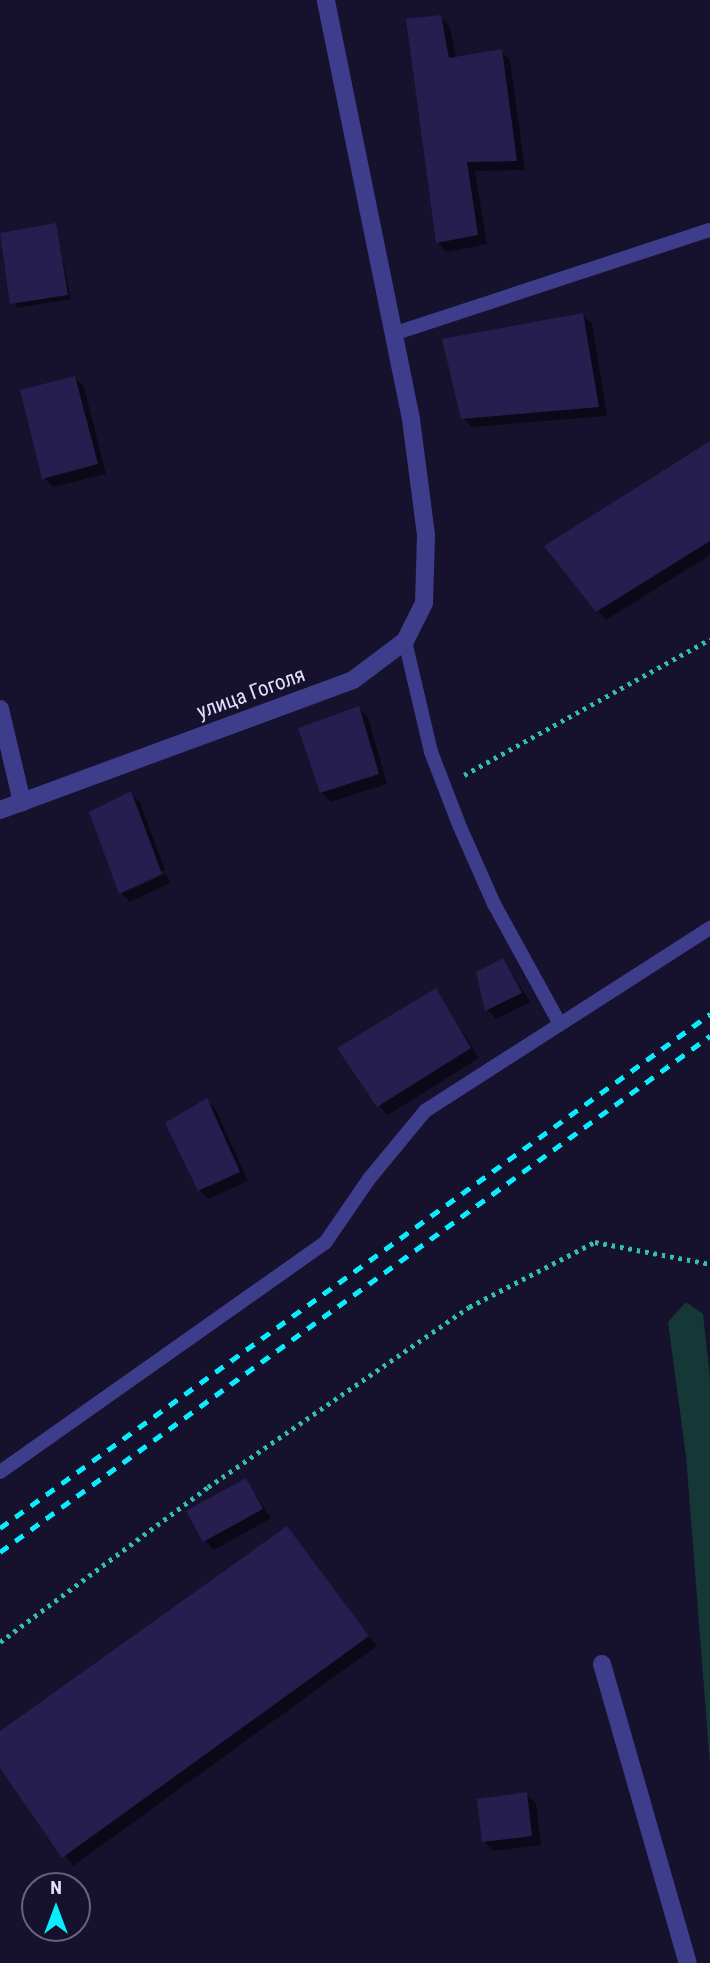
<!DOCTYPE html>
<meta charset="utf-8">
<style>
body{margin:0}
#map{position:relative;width:710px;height:1963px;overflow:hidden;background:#16122d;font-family:"Roboto Condensed",sans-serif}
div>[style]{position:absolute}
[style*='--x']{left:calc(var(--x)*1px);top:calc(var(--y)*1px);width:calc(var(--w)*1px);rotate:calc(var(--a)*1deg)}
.green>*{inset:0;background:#153735}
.shadow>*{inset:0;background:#0007}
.building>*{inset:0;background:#261e4e}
.path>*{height:4.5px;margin-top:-2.25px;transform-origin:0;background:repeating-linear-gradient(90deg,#31bfb3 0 3.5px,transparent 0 8.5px)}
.lane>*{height:14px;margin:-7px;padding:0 7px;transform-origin:7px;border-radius:7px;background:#3e3d8c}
.street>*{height:18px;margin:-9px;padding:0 9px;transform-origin:9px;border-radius:9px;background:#3e3d8c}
.rail>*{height:5px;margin-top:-2.5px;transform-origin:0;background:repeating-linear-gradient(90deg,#0bedfe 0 10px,transparent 0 19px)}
span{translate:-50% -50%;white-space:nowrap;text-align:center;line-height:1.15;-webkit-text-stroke:5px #16122d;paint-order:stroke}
.street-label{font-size:21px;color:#e1deff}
.north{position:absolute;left:21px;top:1872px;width:70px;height:70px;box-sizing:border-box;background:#16122d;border:2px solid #676481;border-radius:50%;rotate:0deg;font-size:19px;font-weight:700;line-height:28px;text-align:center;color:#e1deff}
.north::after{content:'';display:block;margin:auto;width:24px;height:32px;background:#0bedfe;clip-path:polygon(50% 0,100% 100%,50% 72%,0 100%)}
</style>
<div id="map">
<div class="green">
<div style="clip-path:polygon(686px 1302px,703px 1314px,710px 1378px,710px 1765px,686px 1456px,668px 1322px)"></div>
</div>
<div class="shadow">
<div style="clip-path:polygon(440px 17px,450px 27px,456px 59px,501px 51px,510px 60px,525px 170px,475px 171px,487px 244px,447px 252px,438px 243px)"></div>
<div style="clip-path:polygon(55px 225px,71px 299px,16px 308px,0 234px)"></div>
<div style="clip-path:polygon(583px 315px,592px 324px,607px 416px,472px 427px,463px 418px)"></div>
<div style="clip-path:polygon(75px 378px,84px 387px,106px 474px,53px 487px,44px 478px)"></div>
<div style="clip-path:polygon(710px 443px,710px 555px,606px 620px,597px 610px)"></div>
<div style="clip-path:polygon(358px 708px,368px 717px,387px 784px,331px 802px,321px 792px)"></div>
<div style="clip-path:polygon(131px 793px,140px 802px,165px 870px,123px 894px,166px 873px,170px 883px,130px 902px,121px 893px)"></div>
<div style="clip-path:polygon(503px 960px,530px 1002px,496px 1019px,487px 1010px,478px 973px)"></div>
<div style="clip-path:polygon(436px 990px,479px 1058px,388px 1115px,379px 1106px)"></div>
<div style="clip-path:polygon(207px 1101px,216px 1110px,248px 1181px,208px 1199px,199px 1190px)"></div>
<div style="clip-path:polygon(245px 1480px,271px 1518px,214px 1550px,205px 1541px)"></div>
<div style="clip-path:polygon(287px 1529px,377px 1646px,73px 1866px,0 1765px,0 1734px)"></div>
<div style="clip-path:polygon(526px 1794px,536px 1803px,541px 1845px,493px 1851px,484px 1841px)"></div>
</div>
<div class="building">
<div style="clip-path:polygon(441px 15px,449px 58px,502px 49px,517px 161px,467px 162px,478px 235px,436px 243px,406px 19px)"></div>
<div style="clip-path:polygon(56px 223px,68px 295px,10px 304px,0 233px)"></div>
<div style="clip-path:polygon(583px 313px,599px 407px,461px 419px,442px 339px)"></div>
<div style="clip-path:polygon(75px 376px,98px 464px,42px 479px,20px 390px)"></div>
<div style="clip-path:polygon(710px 441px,710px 541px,596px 612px,544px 546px)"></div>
<div style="clip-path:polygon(359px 706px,379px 774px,320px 793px,298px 728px)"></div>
<div style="clip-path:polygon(131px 791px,162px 874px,119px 894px,89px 812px)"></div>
<div style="clip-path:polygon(503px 958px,522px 993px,485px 1011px,476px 972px)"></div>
<div style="clip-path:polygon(436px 988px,471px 1048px,377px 1107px,337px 1048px)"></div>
<div style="clip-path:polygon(207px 1098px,240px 1172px,198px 1191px,165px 1123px)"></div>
<div style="clip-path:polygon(246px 1478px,263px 1509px,203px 1542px,186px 1511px)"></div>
<div style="clip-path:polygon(287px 1526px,369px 1636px,62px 1858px,0 1768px,0 1731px)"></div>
<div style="clip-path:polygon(527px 1792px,532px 1836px,482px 1842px,477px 1799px)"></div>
</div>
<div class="path">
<div style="--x:464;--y:775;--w:281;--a:-28.9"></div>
<div style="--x:0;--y:1642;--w:259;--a:-36.7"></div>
<div style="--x:208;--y:1487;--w:317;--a:-34.6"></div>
<div style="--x:469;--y:1307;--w:142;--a:-27.3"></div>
<div style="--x:595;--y:1242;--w:117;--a:10.8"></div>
</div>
<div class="lane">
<div style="--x:396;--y:333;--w:330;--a:-18.2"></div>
<div style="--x:405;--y:641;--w:114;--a:76.8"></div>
<div style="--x:431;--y:752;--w:80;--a:68.9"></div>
<div style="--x:460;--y:827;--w:84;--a:66.2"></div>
<div style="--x:494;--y:904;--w:137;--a:61.2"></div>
<div style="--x:0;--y:1472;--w:398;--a:-35.2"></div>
<div style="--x:325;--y:1243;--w:78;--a:-55.5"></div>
<div style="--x:369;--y:1179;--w:88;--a:-50.5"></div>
<div style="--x:425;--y:1111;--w:339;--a:-32.7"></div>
</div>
<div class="street">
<div style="--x:0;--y:709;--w:96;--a:76.7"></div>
<div style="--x:0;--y:810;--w:376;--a:-20.2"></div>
<div style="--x:353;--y:680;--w:65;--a:-36.9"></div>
<div style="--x:405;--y:641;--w:42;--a:-63.4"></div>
<div style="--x:424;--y:603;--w:68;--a:-88.3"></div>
<div style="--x:426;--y:535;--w:117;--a:-97.4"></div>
<div style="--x:411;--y:419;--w:428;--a:-101.5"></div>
<div style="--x:602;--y:1664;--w:311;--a:74"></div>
</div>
<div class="rail">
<div style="--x:0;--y:1528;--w:877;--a:-35.9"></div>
<div style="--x:0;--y:1552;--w:878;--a:-36.01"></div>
</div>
<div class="street-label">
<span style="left:251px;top:693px;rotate:-20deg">улица Гоголя</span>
</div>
<div class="north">N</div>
</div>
